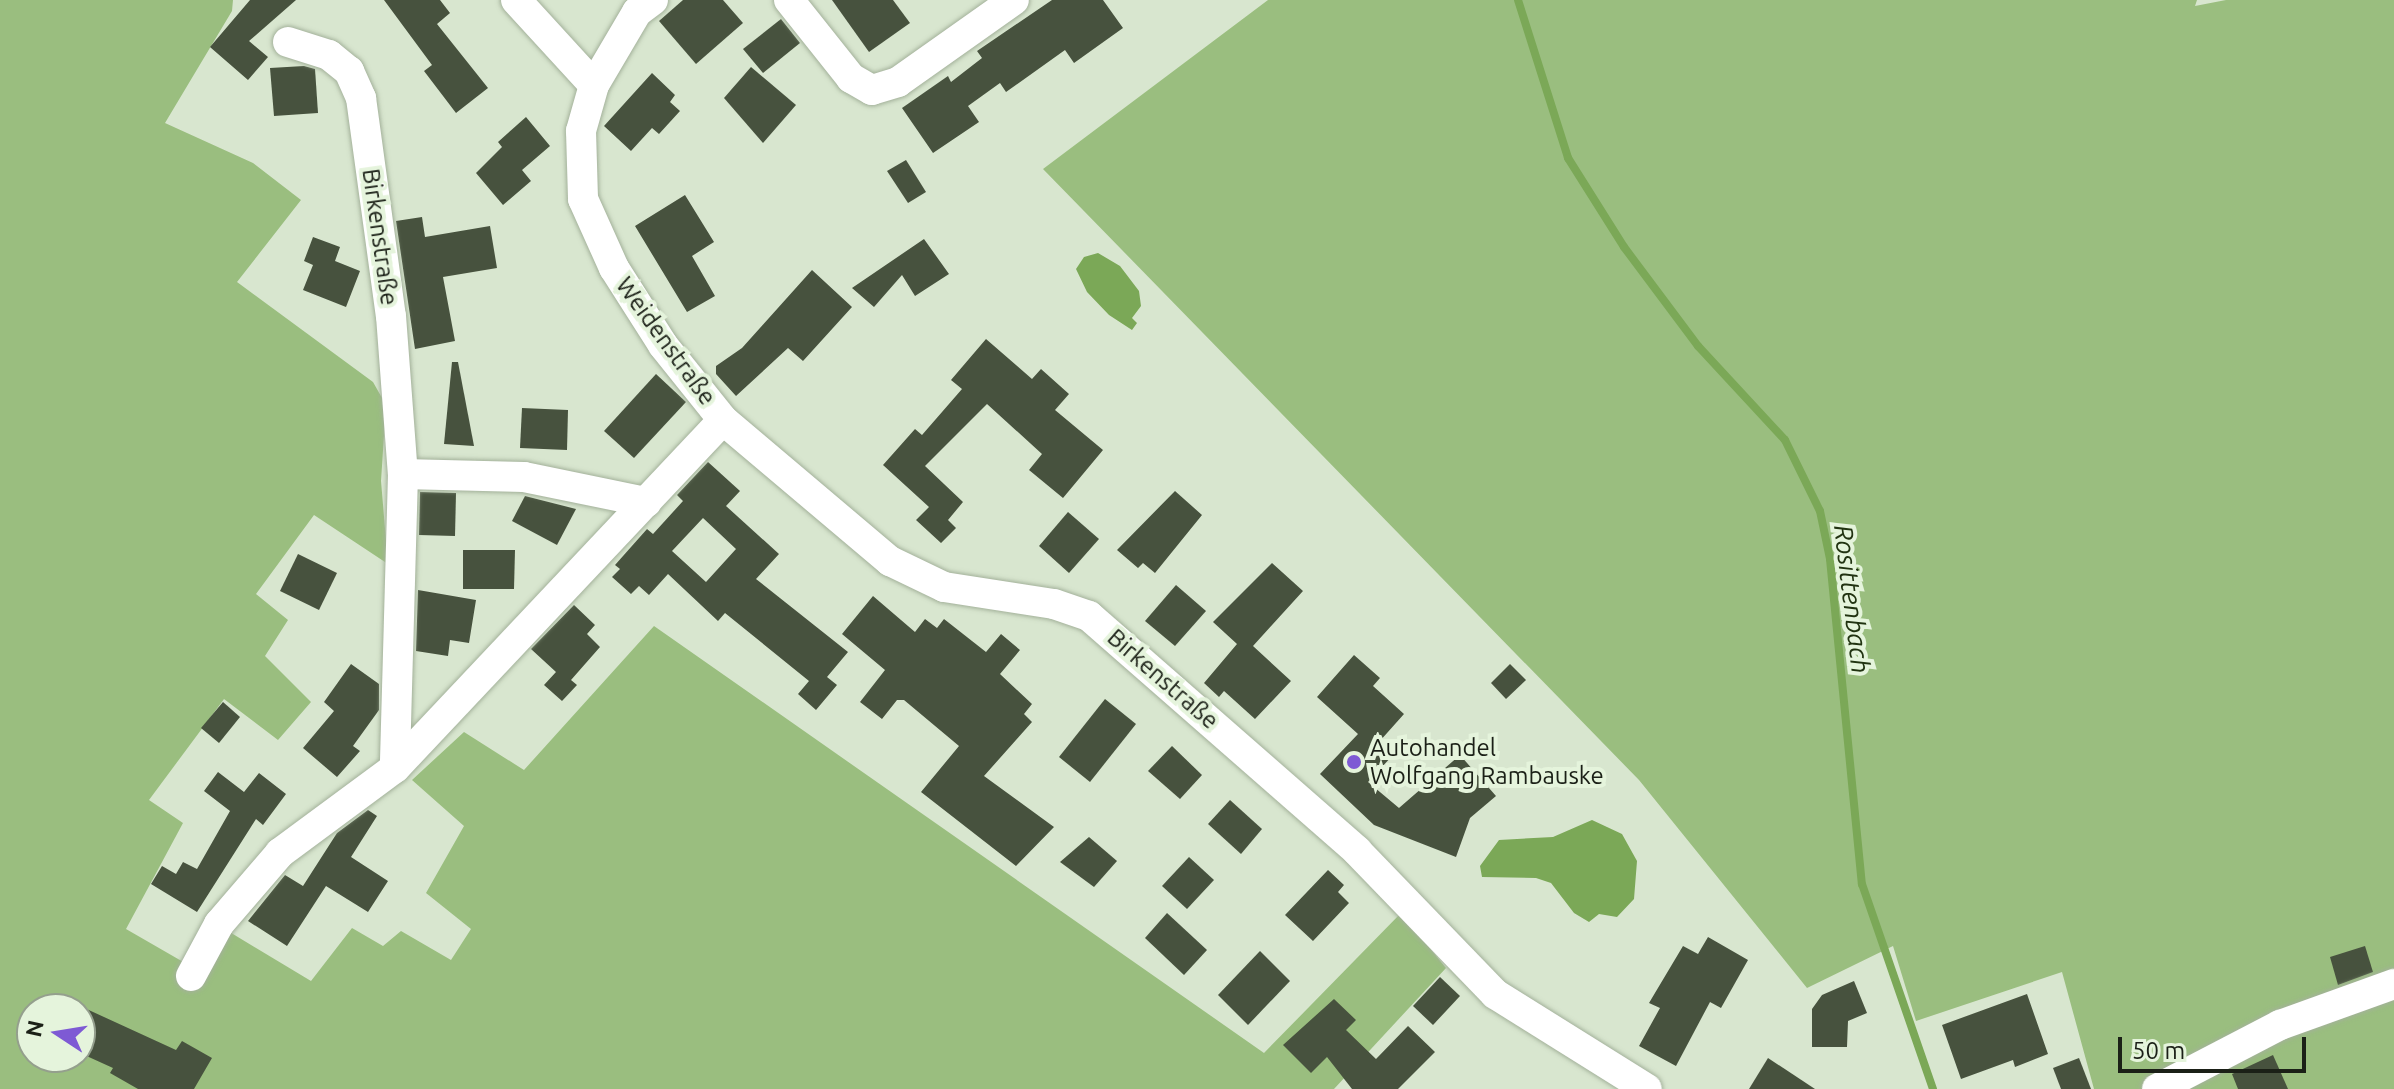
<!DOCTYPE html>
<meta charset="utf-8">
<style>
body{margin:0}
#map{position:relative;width:2394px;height:1089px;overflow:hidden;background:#d8e6cf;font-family:Ubuntu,sans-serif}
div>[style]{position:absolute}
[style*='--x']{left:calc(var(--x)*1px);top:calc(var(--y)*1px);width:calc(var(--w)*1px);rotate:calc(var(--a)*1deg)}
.green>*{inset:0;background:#9abe7f}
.water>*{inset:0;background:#7ba857}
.stream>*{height:8px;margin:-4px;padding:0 4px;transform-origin:4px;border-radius:4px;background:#7ba857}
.building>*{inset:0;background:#47523e}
.roads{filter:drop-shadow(0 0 2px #a3b19a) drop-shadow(0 0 2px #a3b19a)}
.minor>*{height:30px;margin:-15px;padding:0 15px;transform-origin:15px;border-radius:15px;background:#fff}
.dots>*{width:22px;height:22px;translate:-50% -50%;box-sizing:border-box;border:4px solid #e5f4dc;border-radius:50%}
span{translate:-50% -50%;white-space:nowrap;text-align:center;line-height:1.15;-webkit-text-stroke:8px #e5f4dc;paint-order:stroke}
.street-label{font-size:24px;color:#1b2017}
.poi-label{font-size:24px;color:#1b2017}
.left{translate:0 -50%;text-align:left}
.water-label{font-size:26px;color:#213311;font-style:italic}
.north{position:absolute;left:16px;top:993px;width:80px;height:80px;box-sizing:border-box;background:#e5f4dc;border:2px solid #949f8d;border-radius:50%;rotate:282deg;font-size:22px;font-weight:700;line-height:32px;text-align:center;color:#1b2017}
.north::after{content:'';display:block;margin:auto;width:28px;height:36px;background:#7e5ad4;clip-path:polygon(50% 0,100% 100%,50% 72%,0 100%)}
.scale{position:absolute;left:2118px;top:1037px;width:188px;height:36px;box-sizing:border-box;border:4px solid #1b2017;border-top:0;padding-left:10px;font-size:24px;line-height:28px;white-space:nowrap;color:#1b2017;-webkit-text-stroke:6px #e5f4dc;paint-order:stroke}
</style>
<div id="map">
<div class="green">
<div style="clip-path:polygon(evenodd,0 0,233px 0,232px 11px,165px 123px,253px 163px,301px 200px,237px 282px,373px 382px,386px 405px,381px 481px,388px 564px,314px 515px,256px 594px,288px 620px,265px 656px,311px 702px,278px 740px,224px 699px,149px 800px,183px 823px,126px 929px,185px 963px,223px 928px,311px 981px,352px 928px,383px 946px,401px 931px,451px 960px,471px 929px,426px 893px,464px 826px,412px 780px,464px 732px,524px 770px,654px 626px,1264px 1053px,1401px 913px,1446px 968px,1334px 1089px,0 1089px,0 0,32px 1009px,80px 1009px,80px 1057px,32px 1057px,32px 1009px)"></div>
<div style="clip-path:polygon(1268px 0,2197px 0,2195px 6px,2226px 0,2394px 0,2394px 1089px,2094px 1089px,2062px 972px,1916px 1021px,1893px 946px,1807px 988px,1639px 780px,1043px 169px)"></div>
</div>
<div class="water">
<div style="clip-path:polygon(1098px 253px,1120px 266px,1139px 291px,1141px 306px,1132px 318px,1137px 323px,1132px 330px,1109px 315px,1087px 292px,1076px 269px,1084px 257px)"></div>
<div style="clip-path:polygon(1592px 820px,1622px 834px,1637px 861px,1634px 899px,1617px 917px,1599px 914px,1589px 922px,1574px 913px,1551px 883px,1536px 878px,1482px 877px,1480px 866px,1499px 840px,1553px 837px)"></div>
</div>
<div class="stream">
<div style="--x:1518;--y:0;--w:166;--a:72.4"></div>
<div style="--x:1568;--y:158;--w:105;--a:57.8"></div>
<div style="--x:1624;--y:247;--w:124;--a:53.2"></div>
<div style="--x:1698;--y:346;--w:128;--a:47.2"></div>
<div style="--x:1785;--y:440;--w:79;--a:63.8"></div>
<div style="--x:1820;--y:511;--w:49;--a:78.2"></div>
<div style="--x:1830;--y:559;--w:327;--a:84.4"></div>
<div style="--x:1862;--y:884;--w:217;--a:70.9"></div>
</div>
<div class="building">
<div style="clip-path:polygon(250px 0,296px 0,249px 41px,268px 57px,248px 80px,210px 47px)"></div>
<div style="clip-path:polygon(384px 0,440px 0,450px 13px,437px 24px,488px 88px,456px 113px,424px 71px,432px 65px)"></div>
<div style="clip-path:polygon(683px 0,723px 0,743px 23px,696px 64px,659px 21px)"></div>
<div style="clip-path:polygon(832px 0,893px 0,910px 23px,869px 52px)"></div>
<div style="clip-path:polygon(1052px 0,1103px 0,1123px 28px,1074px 63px,1065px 50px,1006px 92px,1000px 83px,968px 106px,979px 122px,933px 153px,902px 108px,948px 76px,951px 82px,982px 58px,977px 51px)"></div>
<div style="clip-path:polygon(781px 19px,800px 43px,763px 73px,743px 49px)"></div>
<div style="clip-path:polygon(304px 66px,315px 69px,318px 113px,274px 116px,270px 68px)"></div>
<div style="clip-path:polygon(751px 67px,796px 105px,763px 143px,724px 98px)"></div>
<div style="clip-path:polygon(652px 73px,675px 95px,670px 102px,680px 111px,659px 134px,652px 128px,631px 151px,604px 126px)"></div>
<div style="clip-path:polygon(526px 117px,550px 146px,522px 170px,531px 181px,503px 205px,476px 173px,502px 147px,498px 142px)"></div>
<div style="clip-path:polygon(906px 160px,926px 192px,908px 203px,887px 171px)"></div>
<div style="clip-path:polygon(685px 195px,714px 242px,692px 256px,715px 296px,687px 312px,635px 226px)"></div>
<div style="clip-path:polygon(422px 217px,425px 237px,490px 226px,497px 268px,443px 277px,455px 341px,415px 349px,396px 221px)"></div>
<div style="clip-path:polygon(313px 237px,340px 247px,335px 261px,360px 271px,346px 307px,303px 290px,313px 265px,304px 261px)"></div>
<div style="clip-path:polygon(924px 239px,949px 274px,915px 296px,902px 275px,874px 307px,852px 288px)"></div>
<div style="clip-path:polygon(812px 270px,852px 307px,803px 361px,788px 348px,736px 396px,716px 374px,716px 366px,742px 348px)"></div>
<div style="clip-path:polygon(986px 339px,1032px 379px,1041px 369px,1069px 394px,1055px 410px,1103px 450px,1063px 498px,1029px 470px,1042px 454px,987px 404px,925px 466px,963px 502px,948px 520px,956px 528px,941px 543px,916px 520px,929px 507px,883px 465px,915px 429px,922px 435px,962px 389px,951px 380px)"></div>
<div style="clip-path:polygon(452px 362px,458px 362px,474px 446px,444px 444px)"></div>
<div style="clip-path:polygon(656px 374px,686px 402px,634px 458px,604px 431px)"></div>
<div style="clip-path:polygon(522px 408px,568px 410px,567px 450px,520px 448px)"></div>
<div style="clip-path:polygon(evenodd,708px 462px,740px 491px,726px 506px,779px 554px,756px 579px,848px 652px,827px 677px,837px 685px,816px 710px,798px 694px,809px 681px,725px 613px,718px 621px,668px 574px,649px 595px,639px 586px,631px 594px,612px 577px,620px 569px,615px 565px,647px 529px,653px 534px,683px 501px,677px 495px,708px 462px,703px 518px,736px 549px,706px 582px,672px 551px,703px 518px)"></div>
<div style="clip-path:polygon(1175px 491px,1202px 515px,1155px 573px,1143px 563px,1138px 568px,1117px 550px)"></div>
<div style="clip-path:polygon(420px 492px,456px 493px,455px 536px,419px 535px)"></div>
<div style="clip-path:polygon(525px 496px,576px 509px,557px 545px,512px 521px)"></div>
<div style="clip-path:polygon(1068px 512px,1099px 539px,1069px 573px,1039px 546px)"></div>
<div style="clip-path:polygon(463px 550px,515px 550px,514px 589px,463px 589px)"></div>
<div style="clip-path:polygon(298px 554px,337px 573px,319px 610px,280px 591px)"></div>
<div style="clip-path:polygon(1272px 563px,1303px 591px,1253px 646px,1291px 681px,1255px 719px,1224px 691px,1219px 697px,1204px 683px,1237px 644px,1213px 622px)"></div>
<div style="clip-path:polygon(1176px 585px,1206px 611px,1175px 646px,1145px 621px)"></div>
<div style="clip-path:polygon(418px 590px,476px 600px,469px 643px,450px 640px,448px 656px,416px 651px)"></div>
<div style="clip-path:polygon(873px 596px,915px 632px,925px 619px,937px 628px,944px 619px,986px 652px,1001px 634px,1020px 650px,1000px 674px,1032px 704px,1024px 714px,1032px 722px,984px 776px,1054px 827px,1016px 866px,921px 792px,959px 746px,904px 700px,897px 700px,882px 719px,860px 702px,885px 670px,842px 634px)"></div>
<div style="clip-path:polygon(574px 605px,595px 625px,587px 634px,600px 647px,571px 680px,577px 685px,562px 701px,544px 685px,556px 672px,531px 649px)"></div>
<div style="clip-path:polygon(1354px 655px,1380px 678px,1373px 686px,1404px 714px,1379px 742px,1393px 755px,1368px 782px,1399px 808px,1460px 755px,1496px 796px,1470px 818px,1456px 857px,1374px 825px,1320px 774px,1358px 734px,1317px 697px)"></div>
<div style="clip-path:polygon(351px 664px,379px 684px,379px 710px,353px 746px,360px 751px,337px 777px,303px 748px,334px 711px,324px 702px)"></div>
<div style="clip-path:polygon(1510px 664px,1526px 680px,1506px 699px,1491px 683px)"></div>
<div style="clip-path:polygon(1105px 699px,1136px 724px,1090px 782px,1059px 757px)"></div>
<div style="clip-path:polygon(223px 702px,240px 717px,219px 743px,201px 728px)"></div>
<div style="clip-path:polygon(1172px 746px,1202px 775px,1180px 799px,1148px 771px)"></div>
<div style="clip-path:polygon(218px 772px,244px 792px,259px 773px,286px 794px,263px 825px,256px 819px,197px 912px,151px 884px,162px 866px,176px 874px,183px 862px,197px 869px,230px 811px,204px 791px)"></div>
<div style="clip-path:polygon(1230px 800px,1262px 829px,1241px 854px,1208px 824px)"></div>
<div style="clip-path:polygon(368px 810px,377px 816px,351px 857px,388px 881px,368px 912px,326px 886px,287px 946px,248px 921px,285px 875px,303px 886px,337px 833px)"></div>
<div style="clip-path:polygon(1089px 837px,1117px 861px,1094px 887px,1060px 862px)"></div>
<div style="clip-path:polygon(1189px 857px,1214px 880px,1187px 909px,1162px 886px)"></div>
<div style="clip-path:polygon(1328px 870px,1344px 885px,1338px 892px,1349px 903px,1313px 941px,1285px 915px)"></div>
<div style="clip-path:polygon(1167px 913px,1207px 950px,1184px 975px,1145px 938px)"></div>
<div style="clip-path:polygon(1708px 937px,1748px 960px,1721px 1008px,1710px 1002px,1676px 1066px,1639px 1046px,1660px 1008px,1649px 1003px,1683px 946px,1698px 954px)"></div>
<div style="clip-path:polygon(2365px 946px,2373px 972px,2338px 985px,2330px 957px)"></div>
<div style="clip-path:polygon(1260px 951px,1290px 981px,1248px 1025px,1218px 995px)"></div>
<div style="clip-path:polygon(1440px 977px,1460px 996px,1433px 1025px,1413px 1006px)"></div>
<div style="clip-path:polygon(1854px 981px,1867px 1013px,1848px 1021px,1847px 1047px,1812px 1047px,1812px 1009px,1822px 995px)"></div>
<div style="clip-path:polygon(2027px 994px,2048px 1054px,2015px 1067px,2013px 1060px,1961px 1079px,1942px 1025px)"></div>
<div style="clip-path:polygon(1334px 999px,1356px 1020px,1346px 1030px,1376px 1059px,1408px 1026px,1435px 1052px,1398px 1089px,1352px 1089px,1327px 1057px,1311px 1073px,1283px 1045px)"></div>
<div style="clip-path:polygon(80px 1006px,176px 1050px,182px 1041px,212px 1058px,194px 1089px,138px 1089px,110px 1073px,113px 1068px,80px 1053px)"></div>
<div style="clip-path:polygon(2273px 1055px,2288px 1089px,2238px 1089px,2232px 1074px)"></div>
<div style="clip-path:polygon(1768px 1058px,1815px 1089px,1749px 1089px)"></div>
<div style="clip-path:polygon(2079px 1058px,2091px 1089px,2061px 1089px,2053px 1068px)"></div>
</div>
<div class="roads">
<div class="minor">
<div style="--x:516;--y:0;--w:115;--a:47.5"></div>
<div style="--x:653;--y:0;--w:20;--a:143"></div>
<div style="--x:637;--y:12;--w:85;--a:120.5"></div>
<div style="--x:594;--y:85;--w:48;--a:105.8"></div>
<div style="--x:581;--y:131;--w:68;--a:88.3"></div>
<div style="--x:583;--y:199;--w:76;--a:65.8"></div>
<div style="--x:614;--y:268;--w:91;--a:57.5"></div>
<div style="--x:663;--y:345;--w:96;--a:51.3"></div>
<div style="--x:723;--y:420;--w:219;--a:40.2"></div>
<div style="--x:890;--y:561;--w:60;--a:25.7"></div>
<div style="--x:944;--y:587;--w:111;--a:8.8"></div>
<div style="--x:1054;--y:604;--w:37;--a:19"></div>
<div style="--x:1089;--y:616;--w:356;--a:41.2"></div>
<div style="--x:1357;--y:851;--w:199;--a:46"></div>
<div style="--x:1495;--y:994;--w:179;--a:32"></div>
<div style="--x:789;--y:0;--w:100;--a:51.5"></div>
<div style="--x:851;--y:78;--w:24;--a:30"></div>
<div style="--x:872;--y:90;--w:27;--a:-17"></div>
<div style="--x:898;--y:82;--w:142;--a:-35.3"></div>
<div style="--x:288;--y:42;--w:43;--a:17.6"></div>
<div style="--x:329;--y:55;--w:26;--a:39"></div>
<div style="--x:349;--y:71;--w:30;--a:66"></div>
<div style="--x:361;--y:98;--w:220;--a:82.2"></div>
<div style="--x:391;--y:316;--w:158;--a:85.7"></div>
<div style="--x:403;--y:474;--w:294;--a:91.6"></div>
<div style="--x:403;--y:474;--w:121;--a:1.4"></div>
<div style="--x:524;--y:477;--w:125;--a:11.6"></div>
<div style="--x:191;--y:976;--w:59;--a:-61.7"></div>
<div style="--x:219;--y:924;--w:94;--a:-49.3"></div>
<div style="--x:280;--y:853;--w:143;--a:-36.5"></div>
<div style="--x:395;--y:768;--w:478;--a:-46.7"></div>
<div style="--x:2157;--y:1089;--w:139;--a:-27.5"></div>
<div style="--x:2280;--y:1025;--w:121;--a:-19.8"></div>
</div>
</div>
<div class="dots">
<div style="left:1354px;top:762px;background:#7e5ad4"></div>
</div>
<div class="street-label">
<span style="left:380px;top:237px;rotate:82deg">Birkenstraße</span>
<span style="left:666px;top:341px;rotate:54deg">Weidenstraße</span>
<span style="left:1163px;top:679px;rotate:41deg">Birkenstraße</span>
</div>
<div class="poi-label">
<span class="left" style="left:1370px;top:762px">Autohandel<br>Wolfgang Rambauske</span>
</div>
<div class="water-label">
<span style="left:1852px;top:599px;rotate:83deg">Rosittenbach</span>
</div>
<div class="north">N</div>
<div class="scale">50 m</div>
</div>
